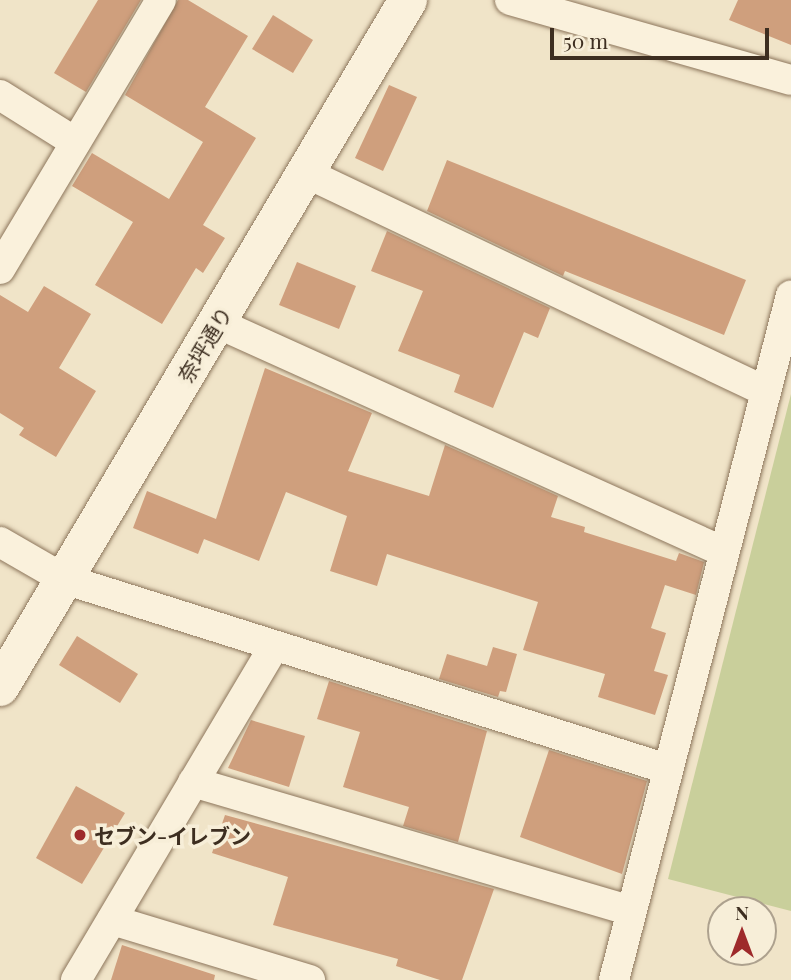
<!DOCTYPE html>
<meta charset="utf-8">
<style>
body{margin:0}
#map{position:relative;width:791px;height:980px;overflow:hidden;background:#f0e4c8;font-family:"Playfair Display","Noto Sans JP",serif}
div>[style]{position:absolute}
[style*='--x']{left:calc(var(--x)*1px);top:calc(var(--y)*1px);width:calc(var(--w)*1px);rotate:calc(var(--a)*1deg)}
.green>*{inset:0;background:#c9cf9b}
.building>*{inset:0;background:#cf9f7d}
.roads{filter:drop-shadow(0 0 2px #8d765c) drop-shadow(0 0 2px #8d765c)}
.street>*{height:30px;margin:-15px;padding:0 15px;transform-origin:15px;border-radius:15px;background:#faf1dc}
.secondary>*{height:38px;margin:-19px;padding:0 19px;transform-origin:19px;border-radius:19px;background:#faf1dc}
.dots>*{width:19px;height:19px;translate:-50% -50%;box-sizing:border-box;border:4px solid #f7eed8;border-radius:50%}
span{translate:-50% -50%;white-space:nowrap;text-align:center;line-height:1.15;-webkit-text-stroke:7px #f7eed8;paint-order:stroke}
.street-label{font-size:21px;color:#3d2e20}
.poi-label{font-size:21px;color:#3d2e20;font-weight:700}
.left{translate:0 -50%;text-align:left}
.north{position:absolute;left:707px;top:896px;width:70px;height:70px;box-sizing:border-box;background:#f7eed8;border:2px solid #ada18e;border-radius:50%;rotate:0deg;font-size:19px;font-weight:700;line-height:28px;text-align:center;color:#3d2e20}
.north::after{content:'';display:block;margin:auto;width:24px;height:32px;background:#9e2a2b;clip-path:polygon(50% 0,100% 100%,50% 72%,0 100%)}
.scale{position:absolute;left:550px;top:28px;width:219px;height:32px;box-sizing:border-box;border:4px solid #3d2e20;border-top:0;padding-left:9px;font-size:21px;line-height:24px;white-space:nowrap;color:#3d2e20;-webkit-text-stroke:5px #f7eed8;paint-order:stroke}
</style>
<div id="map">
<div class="green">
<div style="clip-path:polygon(791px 394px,791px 911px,668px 879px)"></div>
</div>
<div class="building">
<div style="clip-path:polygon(98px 0,141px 0,86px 92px,54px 73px)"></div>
<div style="clip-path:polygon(178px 0,188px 0,248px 36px,205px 107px,256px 138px,203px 225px,225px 238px,203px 273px,196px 268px,162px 324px,95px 285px,133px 222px,72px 186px,92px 153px,169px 199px,203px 142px,125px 95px)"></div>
<div style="clip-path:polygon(738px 0,791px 0,791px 45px,729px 20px)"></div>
<div style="clip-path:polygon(273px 15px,313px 40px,293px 73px,252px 49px)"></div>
<div style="clip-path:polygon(389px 85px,417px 97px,383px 171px,355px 158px)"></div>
<div style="clip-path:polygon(447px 160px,746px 280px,724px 335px,565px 271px,563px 276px,427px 211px)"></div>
<div style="clip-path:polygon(387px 231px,550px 308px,538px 338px,524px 332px,493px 408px,454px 392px,460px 375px,398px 351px,423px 291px,371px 271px)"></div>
<div style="clip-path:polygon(297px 262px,356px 286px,339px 329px,279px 305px)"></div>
<div style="clip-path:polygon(44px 286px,91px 314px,59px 368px,96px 391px,56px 457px,19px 435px,24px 428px,0 413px,0 295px,28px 312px)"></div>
<div style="clip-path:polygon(265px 368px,372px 413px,348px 471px,429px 496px,445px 445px,558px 496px,551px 517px,585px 527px,584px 532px,676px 561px,679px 553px,704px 562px,696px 595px,665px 585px,651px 628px,666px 633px,654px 671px,668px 675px,655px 715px,598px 697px,605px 674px,523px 650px,538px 602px,387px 554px,377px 586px,330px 571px,347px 516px,286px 492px,259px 561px,204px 539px,198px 554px,133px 528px,147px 491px,216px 519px)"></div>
<div style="clip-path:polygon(77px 636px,138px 674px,120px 703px,59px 665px)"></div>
<div style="clip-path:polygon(493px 647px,517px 654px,506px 692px,500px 691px,498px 697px,439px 679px,447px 654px,487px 666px)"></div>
<div style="clip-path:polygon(329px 681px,487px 731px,458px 842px,403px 826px,409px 807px,343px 787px,360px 732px,317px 719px)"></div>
<div style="clip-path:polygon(251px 720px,305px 736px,289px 787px,228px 768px)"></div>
<div style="clip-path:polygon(549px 750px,647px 781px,622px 874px,520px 837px)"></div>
<div style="clip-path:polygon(76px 786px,125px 813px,82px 884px,36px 858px)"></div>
<div style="clip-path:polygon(225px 815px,494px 889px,462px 980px,440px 980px,396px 966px,398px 959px,273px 925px,288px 877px,212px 853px)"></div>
<div style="clip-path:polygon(122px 945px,215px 975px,214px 980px,111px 980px)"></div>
</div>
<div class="roads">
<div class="street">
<div style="--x:510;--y:0;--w:292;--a:15.9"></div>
<div style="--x:0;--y:95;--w:89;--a:32.1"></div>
<div style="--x:306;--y:173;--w:508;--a:25.41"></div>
<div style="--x:0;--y:269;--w:313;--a:-59.1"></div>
<div style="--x:217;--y:323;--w:554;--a:24.3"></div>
<div style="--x:0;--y:542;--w:74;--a:30"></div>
<div style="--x:64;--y:579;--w:629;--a:17.48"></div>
<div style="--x:193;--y:782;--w:456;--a:16.4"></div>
<div style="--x:112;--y:920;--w:207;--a:16.9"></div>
<div style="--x:76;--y:980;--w:388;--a:-59.3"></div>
<div style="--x:614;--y:980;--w:707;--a:-75.51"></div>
</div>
<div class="secondary">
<div style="--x:0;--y:687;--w:799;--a:-59.29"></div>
</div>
</div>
<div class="dots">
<div style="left:80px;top:835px;background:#9e2a2b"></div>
</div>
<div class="street-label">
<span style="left:204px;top:344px;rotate:-59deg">奈坪通り</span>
</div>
<div class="poi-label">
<span class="left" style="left:94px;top:835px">セブン-イレブン</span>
</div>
<div class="north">N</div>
<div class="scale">50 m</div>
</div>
